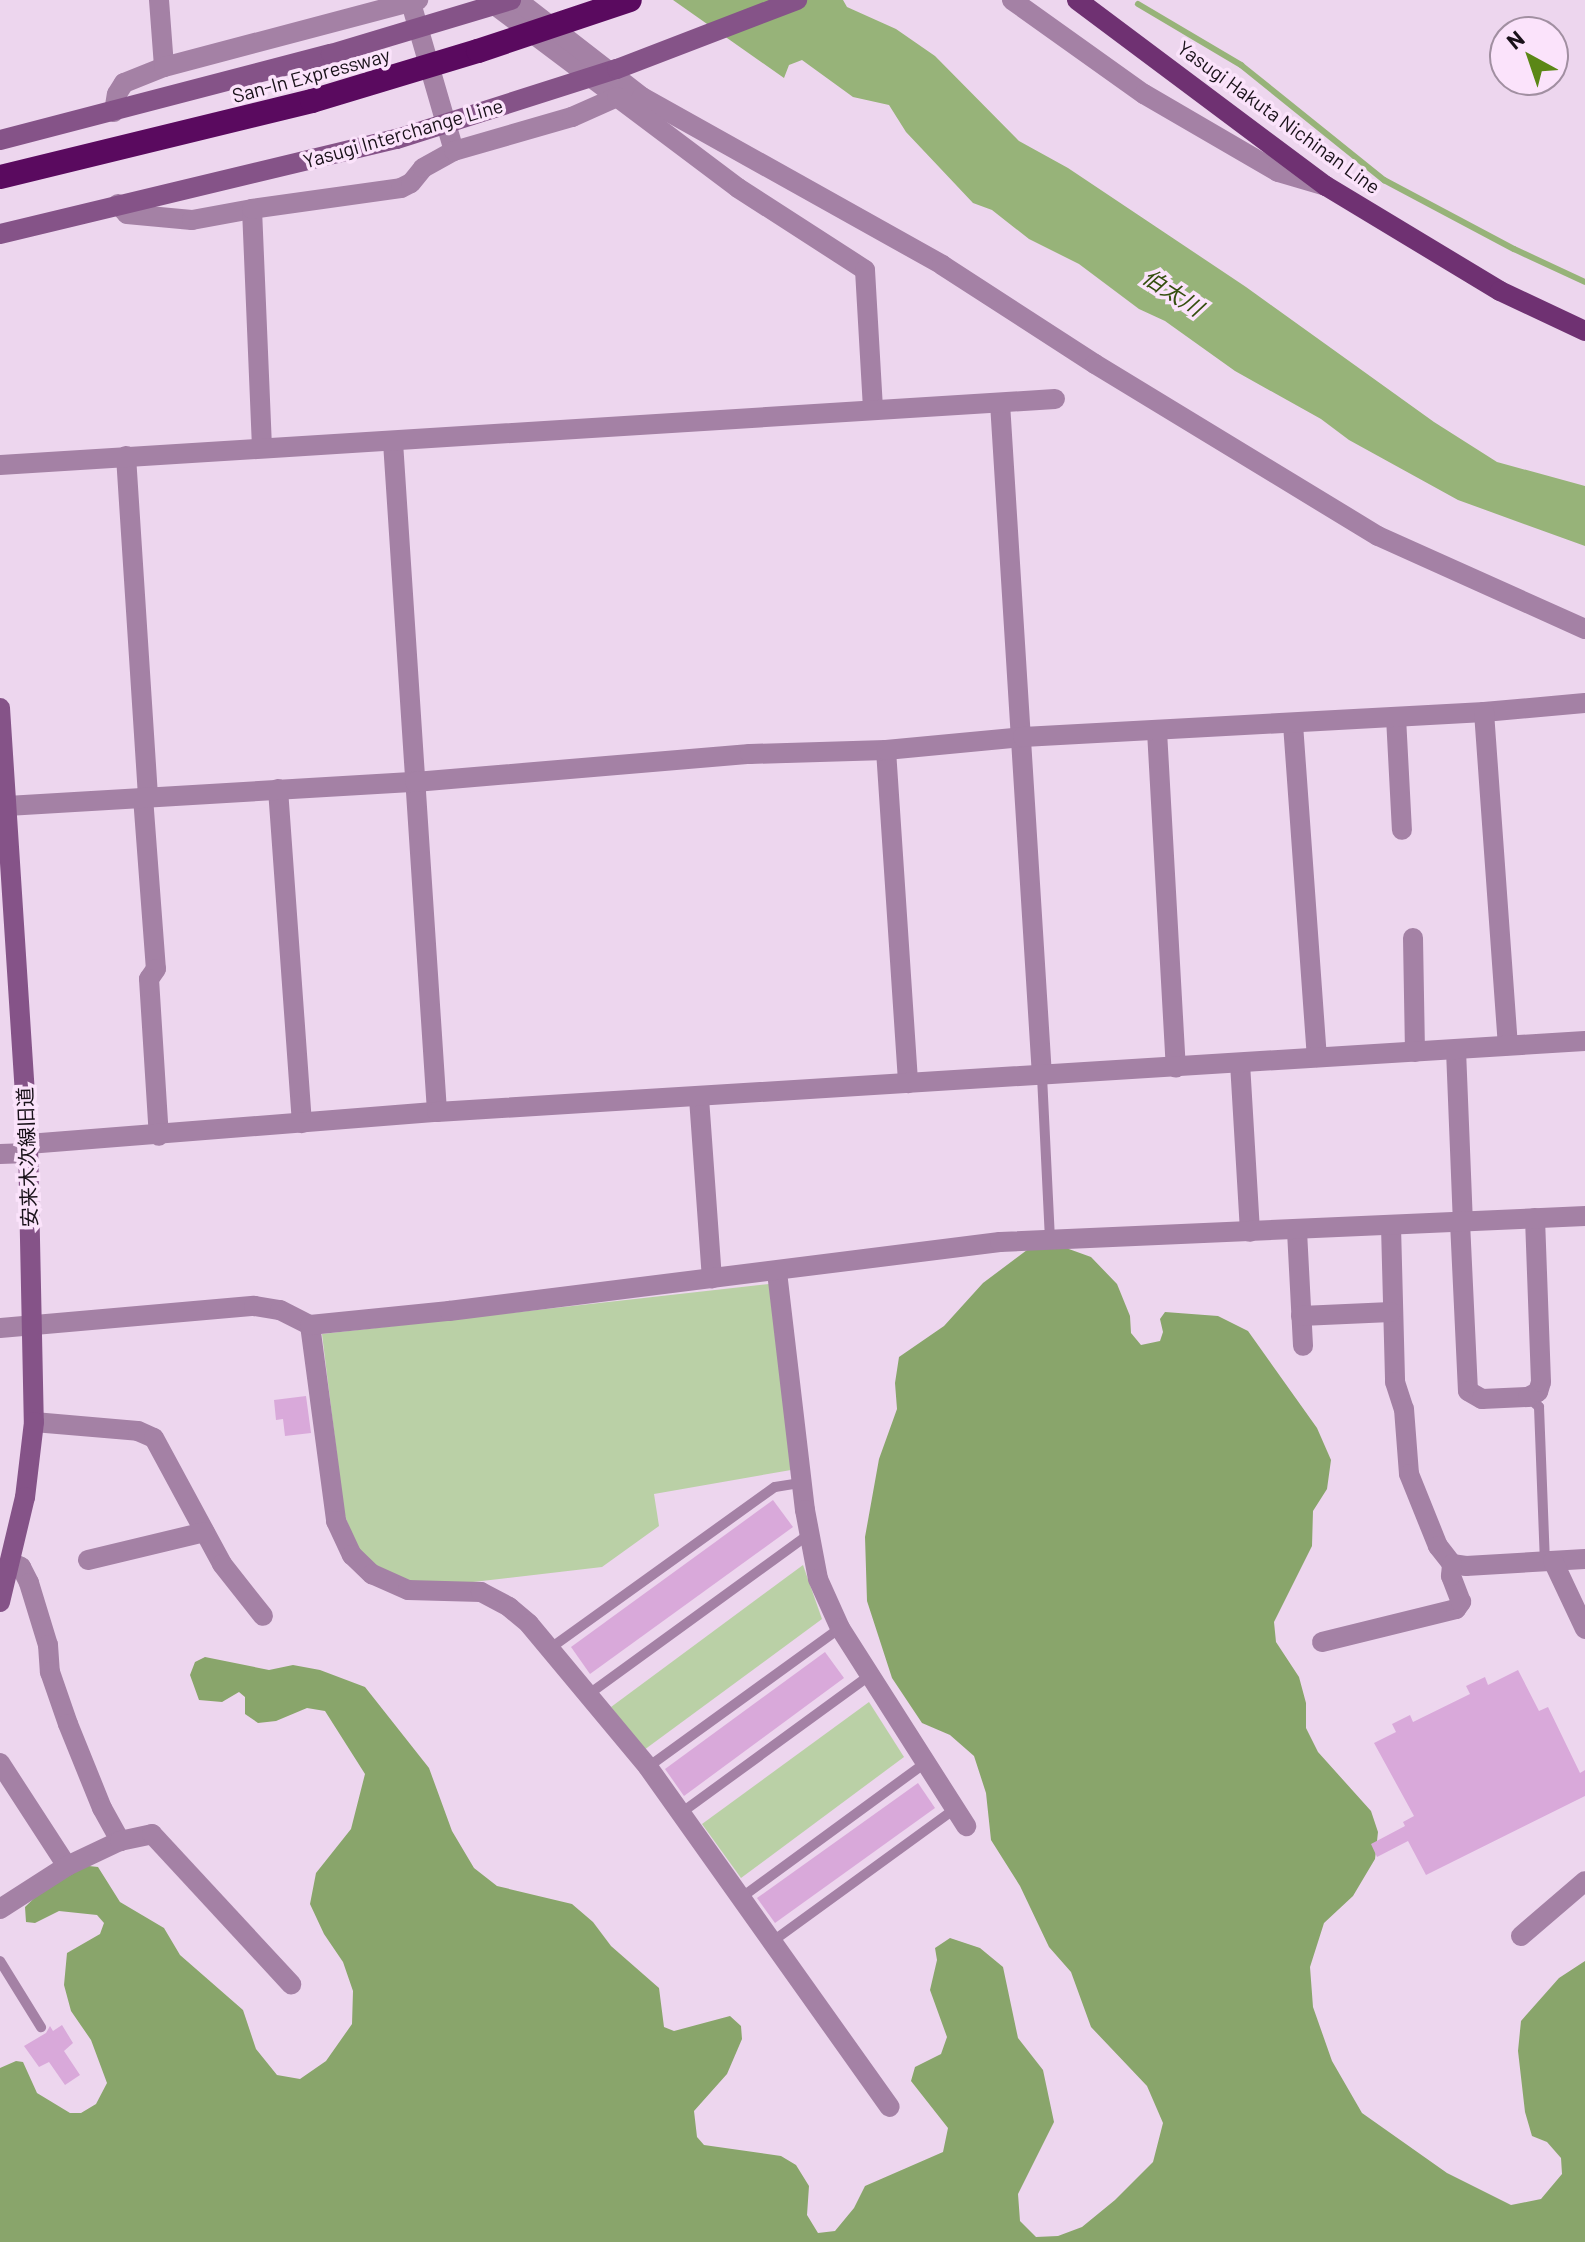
<!DOCTYPE html>
<meta charset="utf-8">
<style>
body{margin:0}
#map{position:relative;width:1585px;height:2242px;overflow:hidden;background:#edd6ee;font-family:Barlow,"Noto Sans JP",sans-serif}
div>[style]{position:absolute}
[style*='--x']{left:calc(var(--x)*1px);top:calc(var(--y)*1px);width:calc(var(--w)*1px);rotate:calc(var(--a)*1deg)}
.green>*{inset:0;background:#bad0a6}
.forest>*{inset:0;background:#89a56b}
.water>*{inset:0;background:#97b379}
.stream>*{height:6px;margin:-3px;padding:0 3px;transform-origin:3px;border-radius:3px;background:#97b379}
.building>*{inset:0;background:#d9a9da}
.lane>*{height:10px;margin:-5px;padding:0 5px;transform-origin:5px;border-radius:5px;background:#a481a5}
.street>*{height:20px;margin:-10px;padding:0 10px;transform-origin:10px;border-radius:10px;background:#a481a5}
.secondary>*{height:20px;margin:-10px;padding:0 10px;transform-origin:10px;border-radius:10px;background:#855388}
.primary>*{height:20px;margin:-10px;padding:0 10px;transform-origin:10px;border-radius:10px;background:#6f3172}
.secondary-bridge>*{height:20px;margin:-10px;padding:0 10px;transform-origin:10px;border-radius:10px;background:#855388}
.highway-bridge>*{height:24px;margin:-12px;padding:0 12px;transform-origin:12px;border-radius:12px;background:#5a0a5f}
span{translate:-50% -50%;white-space:nowrap;text-align:center;line-height:1.15;-webkit-text-stroke:7px #fbe3fb;paint-order:stroke}
.street-label{font-size:20px;color:#191119}
.water-label{font-size:22px;color:#354f0f;font-style:italic}
.north{position:absolute;left:1489px;top:16px;width:80px;height:80px;box-sizing:border-box;background:#fbe3fb;border:2px solid #a18fa1;border-radius:50%;rotate:320deg;font-size:22px;font-weight:700;line-height:32px;text-align:center;color:#191119}
.north::after{content:'';display:block;margin:auto;width:28px;height:36px;background:#5b8716;clip-path:polygon(50% 0,100% 100%,50% 72%,0 100%)}
</style>
<div id="map">
<div class="green">
<div style="clip-path:polygon(769px 1284px,791px 1470px,654px 1494px,659px 1526px,602px 1567px,421px 1588px,360px 1557px,344px 1513px,322px 1334px)"></div>
<div style="clip-path:polygon(803px 1565px,822px 1619px,644px 1750px,611px 1707px)"></div>
<div style="clip-path:polygon(869px 1702px,904px 1757px,741px 1878px,702px 1824px)"></div>
</div>
<div class="forest">
<div style="clip-path:polygon(1055px 1244px,1091px 1257px,1117px 1284px,1130px 1316px,1131px 1333px,1141px 1345px,1160px 1341px,1163px 1332px,1160px 1319px,1165px 1312px,1218px 1316px,1248px 1331px,1317px 1428px,1331px 1460px,1327px 1489px,1313px 1511px,1312px 1546px,1274px 1622px,1276px 1642px,1299px 1677px,1306px 1703px,1306px 1728px,1318px 1752px,1371px 1811px,1378px 1832px,1375px 1859px,1353px 1896px,1324px 1923px,1310px 1967px,1313px 2007px,1332px 2061px,1362px 2113px,1447px 2173px,1511px 2205px,1541px 2199px,1562px 2174px,1561px 2158px,1547px 2142px,1532px 2136px,1525px 2112px,1518px 2051px,1521px 2021px,1559px 1978px,1585px 1961px,1585px 2242px,0 2242px,0 2068px,16px 2061px,23px 2062px,37px 2093px,70px 2113px,81px 2113px,96px 2104px,107px 2083px,91px 2040px,71px 2011px,64px 1985px,67px 1953px,100px 1934px,104px 1923px,97px 1915px,59px 1911px,35px 1923px,26px 1922px,25px 1907px,46px 1887px,80px 1865px,98px 1867px,120px 1902px,164px 1928px,180px 1955px,243px 2010px,256px 2049px,277px 2075px,300px 2079px,326px 2061px,352px 2024px,353px 1991px,343px 1962px,324px 1934px,310px 1904px,316px 1873px,351px 1829px,365px 1774px,325px 1711px,307px 1708px,276px 1721px,258px 1723px,245px 1714px,245px 1697px,239px 1692px,222px 1702px,199px 1700px,190px 1675px,195px 1662px,205px 1657px,269px 1670px,293px 1665px,320px 1670px,365px 1687px,429px 1768px,452px 1831px,474px 1868px,497px 1886px,572px 1904px,593px 1922px,611px 1946px,659px 1988px,664px 2027px,674px 2031px,730px 2016px,741px 2026px,742px 2039px,727px 2074px,694px 2111px,697px 2137px,704px 2145px,781px 2156px,796px 2165px,809px 2186px,807px 2215px,818px 2233px,835px 2231px,854px 2208px,865px 2186px,943px 2152px,948px 2128px,911px 2081px,915px 2067px,941px 2054px,947px 2037px,930px 1990px,937px 1960px,935px 1948px,950px 1938px,980px 1948px,1003px 1967px,1018px 2038px,1043px 2070px,1054px 2122px,1018px 2194px,1020px 2221px,1036px 2237px,1058px 2236px,1082px 2227px,1115px 2200px,1153px 2162px,1163px 2123px,1147px 2086px,1091px 2027px,1071px 1972px,1049px 1947px,1020px 1886px,991px 1840px,986px 1793px,974px 1756px,950px 1735px,922px 1723px,892px 1678px,867px 1601px,865px 1537px,879px 1459px,897px 1409px,895px 1383px,899px 1357px,944px 1326px,983px 1283px,1031px 1247px)"></div>
</div>
<div class="water">
<div style="clip-path:polygon(673px 0,843px 0,847px 7px,896px 29px,935px 56px,1019px 141px,1068px 168px,1246px 287px,1434px 422px,1497px 462px,1585px 486px,1585px 546px,1458px 500px,1349px 440px,1321px 419px,1235px 371px,1165px 321px,1139px 309px,1079px 264px,1029px 239px,992px 210px,973px 203px,906px 132px,889px 105px,853px 97px,802px 60px,789px 65px,784px 78px)"></div>
</div>
<div class="stream">
<div style="--x:1138;--y:4;--w:120;--a:30.6"></div>
<div style="--x:1241;--y:65;--w:184;--a:38.8"></div>
<div style="--x:1384;--y:180;--w:147;--a:28"></div>
<div style="--x:1514;--y:249;--w:78;--a:24.9"></div>
</div>
<div class="building">
<div style="clip-path:polygon(306px 1396px,311px 1433px,285px 1436px,283px 1419px,276px 1420px,274px 1400px)"></div>
<div style="clip-path:polygon(773px 1500px,793px 1527px,590px 1674px,571px 1647px)"></div>
<div style="clip-path:polygon(825px 1652px,844px 1678px,684px 1796px,665px 1769px)"></div>
<div style="clip-path:polygon(1518px 1670px,1539px 1711px,1548px 1707px,1580px 1773px,1585px 1770px,1585px 1796px,1426px 1875px,1408px 1841px,1377px 1857px,1371px 1844px,1405px 1826px,1403px 1822px,1414px 1816px,1374px 1743px,1396px 1732px,1392px 1724px,1410px 1715px,1413px 1722px,1470px 1694px,1466px 1686px,1485px 1677px,1488px 1685px)"></div>
<div style="clip-path:polygon(918px 1783px,935px 1808px,775px 1923px,757px 1898px)"></div>
<div style="clip-path:polygon(62px 2025px,73px 2043px,64px 2051px,80px 2075px,65px 2085px,49px 2062px,39px 2067px,24px 2046px,46px 2033px,50px 2026px,53px 2031px)"></div>
</div>
<div class="lane">
<div style="--x:1042;--y:1076;--w:164;--a:87.2"></div>
<div style="--x:1528;--y:1397;--w:15;--a:42"></div>
<div style="--x:1539;--y:1407;--w:155;--a:87.8"></div>
<div style="--x:552;--y:1647;--w:274;--a:-35.7"></div>
<div style="--x:775;--y:1487;--w:26;--a:-9"></div>
<div style="--x:589;--y:1694;--w:271;--a:-36"></div>
<div style="--x:648;--y:1767;--w:237;--a:-35.9"></div>
<div style="--x:681;--y:1813;--w:234;--a:-36.1"></div>
<div style="--x:742;--y:1897;--w:227;--a:-36.2"></div>
<div style="--x:773;--y:1941;--w:225;--a:-36"></div>
<div style="--x:0;--y:1961;--w:78;--a:58.2"></div>
</div>
<div class="street">
<div style="--x:159;--y:0;--w:67;--a:85.7"></div>
<div style="--x:488;--y:0;--w:161;--a:36.9"></div>
<div style="--x:517;--y:0;--w:158;--a:37.8"></div>
<div style="--x:642;--y:97;--w:344;--a:29.2"></div>
<div style="--x:942;--y:265;--w:182;--a:32.9"></div>
<div style="--x:1095;--y:364;--w:331;--a:31.3"></div>
<div style="--x:1378;--y:536;--w:227;--a:24.2"></div>
<div style="--x:1012;--y:0;--w:162;--a:35.5"></div>
<div style="--x:1144;--y:94;--w:155;--a:30.2"></div>
<div style="--x:1278;--y:172;--w:47;--a:16.1"></div>
<div style="--x:411;--y:3;--w:154;--a:73.8"></div>
<div style="--x:114;--y:112;--w:18;--a:-81"></div>
<div style="--x:117;--y:94;--w:13;--a:-58"></div>
<div style="--x:124;--y:83;--w:43;--a:-21.8"></div>
<div style="--x:164;--y:67;--w:263;--a:-14.8"></div>
<div style="--x:118;--y:204;--w:13;--a:48"></div>
<div style="--x:127;--y:214;--w:65;--a:5.3"></div>
<div style="--x:192;--y:220;--w:61;--a:-10.4"></div>
<div style="--x:252;--y:209;--w:237;--a:87.6"></div>
<div style="--x:252;--y:209;--w:150;--a:-8"></div>
<div style="--x:401;--y:188;--w:11;--a:-27"></div>
<div style="--x:411;--y:183;--w:19;--a:-51"></div>
<div style="--x:423;--y:168;--w:35;--a:-29"></div>
<div style="--x:454;--y:151;--w:123;--a:-16.1"></div>
<div style="--x:572;--y:117;--w:49;--a:-24"></div>
<div style="--x:617;--y:97;--w:151;--a:36.9"></div>
<div style="--x:738;--y:188;--w:151;--a:32.8"></div>
<div style="--x:865;--y:270;--w:139;--a:86.7"></div>
<div style="--x:1000;--y:403;--w:674;--a:86.43"></div>
<div style="--x:393;--y:442;--w:671;--a:86.24"></div>
<div style="--x:126;--y:456;--w:342;--a:86.3"></div>
<div style="--x:0;--y:465;--w:1057;--a:-3.58"></div>
<div style="--x:1484;--y:712;--w:101;--a:-5.1"></div>
<div style="--x:1396;--y:717;--w:113;--a:87"></div>
<div style="--x:1293;--y:724;--w:334;--a:85.9"></div>
<div style="--x:1157;--y:731;--w:337;--a:86.8"></div>
<div style="--x:886;--y:750;--w:334;--a:86.2"></div>
<div style="--x:278;--y:789;--w:335;--a:85.9"></div>
<div style="--x:143;--y:797;--w:172;--a:85.7"></div>
<div style="--x:156;--y:969;--w:12;--a:125"></div>
<div style="--x:149;--y:979;--w:157;--a:86.4"></div>
<div style="--x:7;--y:806;--w:409;--a:-3.4"></div>
<div style="--x:415;--y:782;--w:336;--a:-4.8"></div>
<div style="--x:750;--y:754;--w:136;--a:-1.7"></div>
<div style="--x:886;--y:750;--w:138;--a:-5.4"></div>
<div style="--x:1023;--y:737;--w:462;--a:-3.1"></div>
<div style="--x:1484;--y:712;--w:334;--a:85.9"></div>
<div style="--x:1413;--y:938;--w:114;--a:89"></div>
<div style="--x:1456;--y:1050;--w:172;--a:87.7"></div>
<div style="--x:1240;--y:1063;--w:169;--a:86.6"></div>
<div style="--x:699;--y:1098;--w:181;--a:85.9"></div>
<div style="--x:28;--y:1144;--w:410;--a:-4.5"></div>
<div style="--x:437;--y:1112;--w:1150;--a:-3.54"></div>
<div style="--x:0;--y:1154;--w:28;--a:-2"></div>
<div style="--x:1460;--y:1222;--w:169;--a:87.3"></div>
<div style="--x:1468;--y:1391;--w:16;--a:30"></div>
<div style="--x:1482;--y:1399;--w:46;--a:-2.5"></div>
<div style="--x:1528;--y:1397;--w:11;--a:-27"></div>
<div style="--x:1538;--y:1392;--w:10;--a:-73"></div>
<div style="--x:1541;--y:1382;--w:164;--a:-92.1"></div>
<div style="--x:1391;--y:1226;--w:156;--a:88.5"></div>
<div style="--x:1395;--y:1382;--w:28;--a:72"></div>
<div style="--x:1404;--y:1409;--w:65;--a:85.6"></div>
<div style="--x:1409;--y:1474;--w:78;--a:68.1"></div>
<div style="--x:1438;--y:1546;--w:23;--a:52"></div>
<div style="--x:1452;--y:1564;--w:14;--a:8"></div>
<div style="--x:1466;--y:1566;--w:119;--a:-3.4"></div>
<div style="--x:1297;--y:1231;--w:115;--a:87"></div>
<div style="--x:777;--y:1272;--w:240;--a:83.3"></div>
<div style="--x:805;--y:1510;--w:70;--a:79.3"></div>
<div style="--x:818;--y:1579;--w:54;--a:65.8"></div>
<div style="--x:840;--y:1628;--w:235;--a:57.5"></div>
<div style="--x:1301;--y:1316;--w:90;--a:-2.5"></div>
<div style="--x:310;--y:1325;--w:198;--a:82.4"></div>
<div style="--x:336;--y:1521;--w:38;--a:65"></div>
<div style="--x:352;--y:1555;--w:28;--a:44"></div>
<div style="--x:372;--y:1574;--w:39;--a:24"></div>
<div style="--x:408;--y:1590;--w:73;--a:1.6"></div>
<div style="--x:481;--y:1592;--w:32;--a:28"></div>
<div style="--x:509;--y:1607;--w:26;--a:40"></div>
<div style="--x:529;--y:1624;--w:186;--a:50.2"></div>
<div style="--x:648;--y:1767;--w:417;--a:54.6"></div>
<div style="--x:0;--y:1328;--w:255;--a:-5"></div>
<div style="--x:254;--y:1306;--w:26;--a:9"></div>
<div style="--x:280;--y:1310;--w:34;--a:27"></div>
<div style="--x:310;--y:1325;--w:140;--a:-5.8"></div>
<div style="--x:449;--y:1311;--w:555;--a:-7.14"></div>
<div style="--x:1000;--y:1242;--w:586;--a:-2.54"></div>
<div style="--x:34;--y:1422;--w:104;--a:4.9"></div>
<div style="--x:138;--y:1431;--w:17;--a:24"></div>
<div style="--x:154;--y:1438;--w:143;--a:61.6"></div>
<div style="--x:222;--y:1564;--w:66;--a:51.7"></div>
<div style="--x:88;--y:1560;--w:120;--a:-13.5"></div>
<div style="--x:1553;--y:1561;--w:75;--a:64.8"></div>
<div style="--x:10;--y:1562;--w:12;--a:24"></div>
<div style="--x:21;--y:1567;--w:18;--a:63"></div>
<div style="--x:29;--y:1583;--w:65;--a:73"></div>
<div style="--x:48;--y:1645;--w:27;--a:86"></div>
<div style="--x:50;--y:1672;--w:55;--a:70.9"></div>
<div style="--x:68;--y:1724;--w:91;--a:68"></div>
<div style="--x:102;--y:1808;--w:38;--a:61"></div>
<div style="--x:1322;--y:1642;--w:138;--a:-13.8"></div>
<div style="--x:1456;--y:1609;--w:9;--a:-54"></div>
<div style="--x:1461;--y:1602;--w:28;--a:-111"></div>
<div style="--x:1451;--y:1576;--w:12;--a:-85"></div>
<div style="--x:0;--y:1763;--w:123;--a:57"></div>
<div style="--x:0;--y:1909;--w:80;--a:-32.7"></div>
<div style="--x:67;--y:1866;--w:59;--a:-25.3"></div>
<div style="--x:120;--y:1841;--w:33;--a:-12"></div>
<div style="--x:152;--y:1834;--w:205;--a:47.2"></div>
<div style="--x:1521;--y:1936;--w:84;--a:-40.7"></div>
</div>
<div class="secondary">
<div style="--x:0;--y:140;--w:342;--a:-14.6"></div>
<div style="--x:0;--y:234;--w:408;--a:-13.5"></div>
<div style="--x:0;--y:708;--w:437;--a:86.3"></div>
<div style="--x:28;--y:1144;--w:278;--a:88.8"></div>
<div style="--x:34;--y:1422;--w:76;--a:96.8"></div>
<div style="--x:25;--y:1497;--w:108;--a:103.4"></div>
</div>
<div class="primary">
<div style="--x:1077;--y:0;--w:311;--a:36.8"></div>
<div style="--x:1326;--y:186;--w:203;--a:31.1"></div>
<div style="--x:1500;--y:291;--w:94;--a:25.2"></div>
</div>
<div class="secondary-bridge">
<div style="--x:331;--y:54;--w:188;--a:-16.7"></div>
<div style="--x:397;--y:139;--w:231;--a:-17.7"></div>
<div style="--x:617;--y:69;--w:193;--a:-21"></div>
</div>
<div class="highway-bridge">
<div style="--x:0;--y:177;--w:321;--a:-13.7"></div>
<div style="--x:312;--y:101;--w:173;--a:-16.8"></div>
<div style="--x:478;--y:51;--w:160;--a:-18.5"></div>
</div>
<div class="street-label">
<span style="left:311px;top:75px;rotate:-15deg">San-In Expressway</span>
<span style="left:1279px;top:117px;rotate:36deg">Yasugi Hakuta Nichinan Line</span>
<span style="left:403px;top:133px;rotate:-16deg">Yasugi Interchange Line</span>
<span style="left:27px;top:1157px;rotate:-92deg">安来木次線旧道</span>
</div>
<div class="water-label">
<span style="left:1173px;top:292px;rotate:33deg">伯太川</span>
</div>
<div class="north">N</div>
</div>
